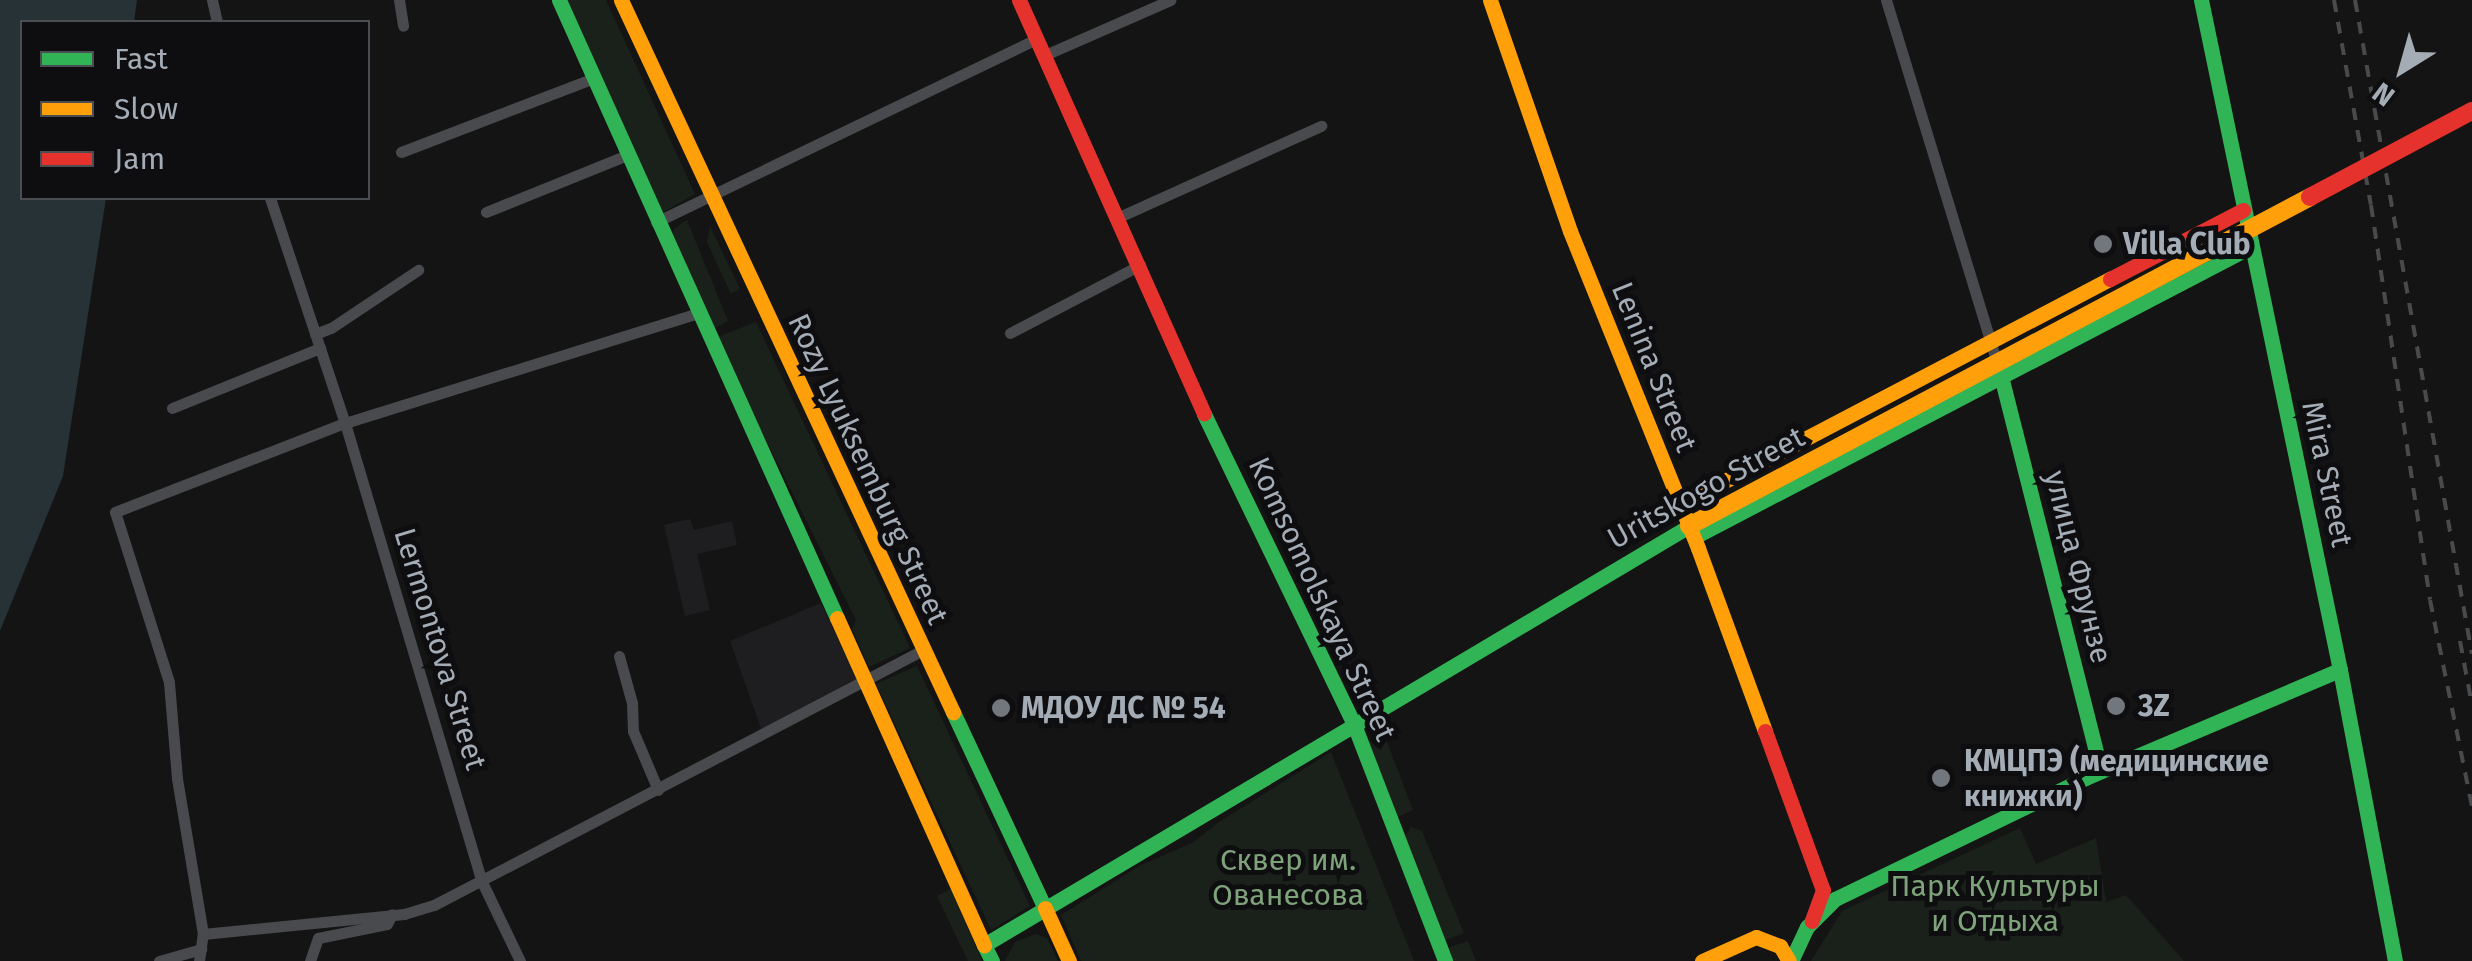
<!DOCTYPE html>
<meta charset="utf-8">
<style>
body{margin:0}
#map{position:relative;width:2472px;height:961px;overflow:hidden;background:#141414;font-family:"Fira Sans",sans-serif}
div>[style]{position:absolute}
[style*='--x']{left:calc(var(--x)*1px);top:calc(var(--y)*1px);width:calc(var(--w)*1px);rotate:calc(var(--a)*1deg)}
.built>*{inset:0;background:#1e1e20}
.green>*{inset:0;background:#1a211a}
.water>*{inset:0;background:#273236}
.street>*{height:11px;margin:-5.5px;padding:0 5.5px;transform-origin:5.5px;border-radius:5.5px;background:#484a4d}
.fast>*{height:15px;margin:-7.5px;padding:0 7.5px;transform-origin:7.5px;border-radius:7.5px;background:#30b455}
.slow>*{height:15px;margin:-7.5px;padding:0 7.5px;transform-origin:7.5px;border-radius:7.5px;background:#ff9f0a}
.jam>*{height:15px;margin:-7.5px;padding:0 7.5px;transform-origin:7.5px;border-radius:7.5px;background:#e5322d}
.rail>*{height:4px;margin-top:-2px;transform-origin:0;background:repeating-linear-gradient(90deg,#484a4c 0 12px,transparent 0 22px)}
.slow-bridge>*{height:18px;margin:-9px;padding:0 9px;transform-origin:9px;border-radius:9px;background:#ff9f0a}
.jam-bridge>*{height:18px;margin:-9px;padding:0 9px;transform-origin:9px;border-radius:9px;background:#e5322d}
.dots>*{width:28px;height:28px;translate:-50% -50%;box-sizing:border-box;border:5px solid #0e0e10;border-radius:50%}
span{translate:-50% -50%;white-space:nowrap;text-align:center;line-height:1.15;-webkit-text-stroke:10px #0e0e10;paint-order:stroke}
.poi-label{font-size:30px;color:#a4acb6;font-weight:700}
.left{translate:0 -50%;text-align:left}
.street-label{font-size:30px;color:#a4acb6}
.park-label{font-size:30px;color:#7ea279}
.legend{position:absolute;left:20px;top:20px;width:350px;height:180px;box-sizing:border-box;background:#0e0e10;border:2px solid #4a4d52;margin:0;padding:12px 18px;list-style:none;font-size:30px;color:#a4acb6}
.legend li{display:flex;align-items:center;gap:20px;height:50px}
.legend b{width:50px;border:2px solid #4a4d52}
.north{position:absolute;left:2352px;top:20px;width:100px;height:100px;-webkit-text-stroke:8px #0e0e10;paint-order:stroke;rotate:217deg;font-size:28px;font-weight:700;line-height:40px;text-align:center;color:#a4acb6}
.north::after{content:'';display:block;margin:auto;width:35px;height:45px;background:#a4acb6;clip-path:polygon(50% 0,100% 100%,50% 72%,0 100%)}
</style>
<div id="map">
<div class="built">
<div style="clip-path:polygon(690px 519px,694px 530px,732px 521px,737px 545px,697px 554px,710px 610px,685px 616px,664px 525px)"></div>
<div style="clip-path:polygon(821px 603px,858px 682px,763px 734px,730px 641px)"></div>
</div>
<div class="green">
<div style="clip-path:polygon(567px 0,606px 0,695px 194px,660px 214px)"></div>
<div style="clip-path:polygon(687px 220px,728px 321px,712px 330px,670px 239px,674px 229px)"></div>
<div style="clip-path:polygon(710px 226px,740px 289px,731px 294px,707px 242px)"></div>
<div style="clip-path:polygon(756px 322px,910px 648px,869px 667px,852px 629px,856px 620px,715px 338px)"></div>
<div style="clip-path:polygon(917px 666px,1030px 906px,991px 930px,876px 684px)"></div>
<div style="clip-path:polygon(1384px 734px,1413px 810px,1395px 818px,1367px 744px)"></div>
<div style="clip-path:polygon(1331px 752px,1414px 961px,1081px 961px,1061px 915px,1141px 865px,1194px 842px,1219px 822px)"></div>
<div style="clip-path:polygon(1411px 827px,1422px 831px,1464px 933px,1443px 941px,1404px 839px)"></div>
<div style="clip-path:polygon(2020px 828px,2036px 864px,2096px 838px,2106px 902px,2126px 895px,2184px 961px,1811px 961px,1842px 911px)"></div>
<div style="clip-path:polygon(951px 889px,982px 961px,968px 961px,937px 896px)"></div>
<div style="clip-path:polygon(1036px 934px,1047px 938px,1058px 961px,1005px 961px,1015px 942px)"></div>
<div style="clip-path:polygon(1468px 941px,1476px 961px,1452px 961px,1450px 947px)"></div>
</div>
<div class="water">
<div style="clip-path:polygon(0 0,137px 0,134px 22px,22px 22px,22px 198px,106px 198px,63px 476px,0 631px)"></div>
</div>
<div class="street">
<div style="--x:212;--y:0;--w:23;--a:77"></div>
<div style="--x:399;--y:0;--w:26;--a:81"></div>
<div style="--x:1886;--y:0;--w:386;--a:73"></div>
<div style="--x:1045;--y:55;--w:137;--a:-23.7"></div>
<div style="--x:401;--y:152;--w:207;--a:-21"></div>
<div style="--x:270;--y:198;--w:237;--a:71.6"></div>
<div style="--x:345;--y:423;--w:479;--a:73.4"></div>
<div style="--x:482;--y:882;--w:88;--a:64.3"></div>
<div style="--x:486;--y:212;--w:152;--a:-22"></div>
<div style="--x:1119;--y:217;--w:222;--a:-24.3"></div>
<div style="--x:656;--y:222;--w:423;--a:-25.7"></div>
<div style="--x:1010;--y:333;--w:147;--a:-27.6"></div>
<div style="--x:315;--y:334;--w:17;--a:-21"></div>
<div style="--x:331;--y:328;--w:105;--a:-33.7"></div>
<div style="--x:172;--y:408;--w:160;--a:-22.1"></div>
<div style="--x:619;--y:656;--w:49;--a:74.5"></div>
<div style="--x:632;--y:703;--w:28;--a:88"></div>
<div style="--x:633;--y:731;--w:64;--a:67"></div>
<div style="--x:203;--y:934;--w:202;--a:-5.7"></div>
<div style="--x:404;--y:914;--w:31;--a:-17"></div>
<div style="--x:434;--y:905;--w:551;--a:-27.54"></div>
<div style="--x:159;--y:961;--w:44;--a:-15.9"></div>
<div style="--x:199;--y:961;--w:27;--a:-82"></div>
<div style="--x:203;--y:934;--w:158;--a:-99.5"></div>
<div style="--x:177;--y:778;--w:96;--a:-94.8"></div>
<div style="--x:169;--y:682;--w:178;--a:-107.6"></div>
<div style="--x:115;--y:512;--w:247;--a:-21.2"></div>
<div style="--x:345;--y:423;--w:370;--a:-17.3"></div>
<div style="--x:310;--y:961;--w:24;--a:-71"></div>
<div style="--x:318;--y:938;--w:70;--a:-11.5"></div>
<div style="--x:387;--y:924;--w:11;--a:-63"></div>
</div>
<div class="fast">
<div style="--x:559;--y:0;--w:678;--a:65.78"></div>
<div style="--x:2201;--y:0;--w:684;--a:78.28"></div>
<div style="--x:2340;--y:670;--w:296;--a:79.3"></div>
<div style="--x:2001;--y:376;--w:407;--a:75.8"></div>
<div style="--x:1204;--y:414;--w:342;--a:64.2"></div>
<div style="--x:1353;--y:722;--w:256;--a:68.9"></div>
<div style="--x:1694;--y:537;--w:627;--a:-27.55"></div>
<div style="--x:953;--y:712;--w:217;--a:64.9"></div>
<div style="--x:992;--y:961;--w:18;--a:-117"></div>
<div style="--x:984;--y:945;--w:820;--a:-30.72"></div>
<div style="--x:1791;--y:961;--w:38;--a:-65"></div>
<div style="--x:1807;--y:927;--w:40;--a:-45"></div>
<div style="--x:1835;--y:899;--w:278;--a:-25.8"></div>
<div style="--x:2085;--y:778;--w:277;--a:-23"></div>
</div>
<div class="slow">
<div style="--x:621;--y:0;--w:786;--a:65"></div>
<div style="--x:1490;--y:0;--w:244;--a:70.9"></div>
<div style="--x:1570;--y:231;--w:342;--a:68"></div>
<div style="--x:1698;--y:548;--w:195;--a:69.9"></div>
<div style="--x:1679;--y:505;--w:487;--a:-27.7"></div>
<div style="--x:837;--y:618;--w:359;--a:65.8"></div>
<div style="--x:1045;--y:908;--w:58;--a:65.6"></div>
<div style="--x:1702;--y:961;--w:59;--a:-24"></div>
<div style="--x:1756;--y:937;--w:26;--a:21"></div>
<div style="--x:1780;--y:946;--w:17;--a:59"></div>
</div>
<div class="jam">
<div style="--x:1019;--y:0;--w:453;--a:65.9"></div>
<div style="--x:2110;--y:279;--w:150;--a:-27.4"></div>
<div style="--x:1765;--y:731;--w:169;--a:70"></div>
<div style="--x:1823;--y:890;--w:33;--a:110"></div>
</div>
<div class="rail">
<div style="--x:2334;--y:0;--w:208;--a:79.8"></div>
<div style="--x:2371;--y:205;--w:399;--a:81.5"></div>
<div style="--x:2430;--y:600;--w:210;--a:78.5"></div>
<div style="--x:2355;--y:0;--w:664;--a:79.86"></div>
<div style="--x:2460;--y:641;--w:65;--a:79.4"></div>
</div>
<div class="slow-bridge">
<div style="--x:1689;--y:526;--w:703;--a:-27.91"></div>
</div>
<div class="jam-bridge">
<div style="--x:2310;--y:197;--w:183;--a:-28"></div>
</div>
<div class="dots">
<div style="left:2103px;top:244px;background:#72777d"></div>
<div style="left:2116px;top:706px;background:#72777d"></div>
<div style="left:1001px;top:708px;background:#72777d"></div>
<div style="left:1941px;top:778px;background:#72777d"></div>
</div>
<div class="poi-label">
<span class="left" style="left:2123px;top:244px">Villa Club</span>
<span class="left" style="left:2138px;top:706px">3Z</span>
<span class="left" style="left:1021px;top:708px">МДОУ ДС № 54</span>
<span class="left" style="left:1964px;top:778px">КМЦПЭ (медицинские<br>книжки)</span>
</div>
<div class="street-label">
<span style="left:1654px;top:367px;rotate:68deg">Lenina Street</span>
<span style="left:868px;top:469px;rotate:65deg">Rozy Lyuksemburg Street</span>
<span style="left:2327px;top:474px;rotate:78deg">Mira Street</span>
<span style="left:1706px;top:488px;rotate:-29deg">Uritskogo Street</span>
<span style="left:2078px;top:567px;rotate:76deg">улица Фрунзе</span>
<span style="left:1322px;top:599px;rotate:65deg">Komsomolskaya Street</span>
<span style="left:440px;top:649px;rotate:73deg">Lermontova Street</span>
</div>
<div class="park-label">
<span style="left:1288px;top:877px">Сквер им.<br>Ованесова</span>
<span style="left:1995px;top:903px">Парк Культуры<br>и Отдыха</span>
</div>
<ul class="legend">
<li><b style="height:12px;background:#30b455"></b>Fast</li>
<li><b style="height:12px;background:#ff9f0a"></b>Slow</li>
<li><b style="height:12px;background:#e5322d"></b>Jam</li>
</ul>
<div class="north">N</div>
</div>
